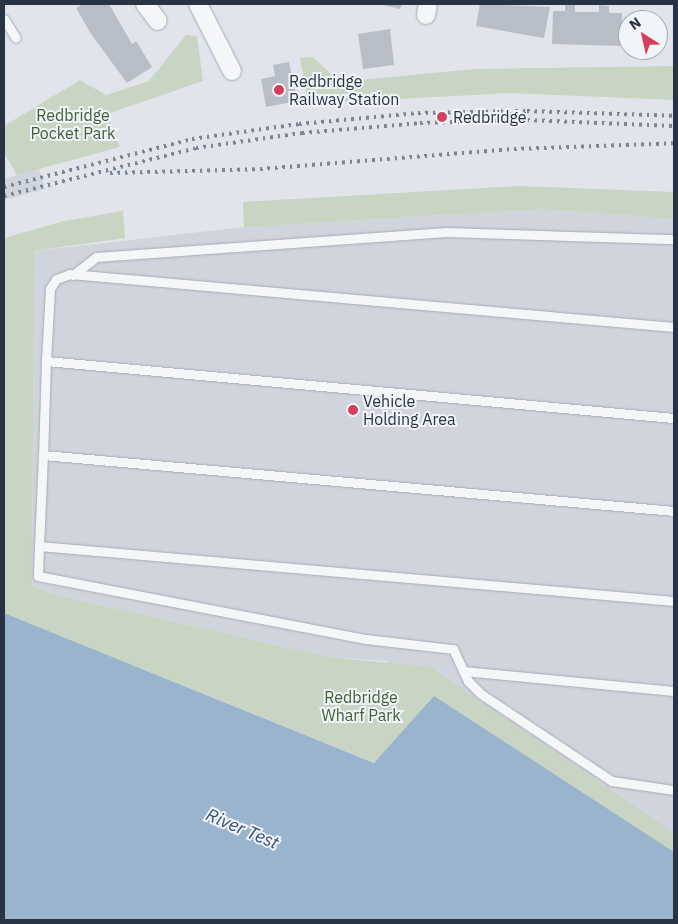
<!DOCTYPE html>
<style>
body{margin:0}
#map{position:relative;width:678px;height:924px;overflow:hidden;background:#e1e5eb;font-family:"IBM Plex Sans",sans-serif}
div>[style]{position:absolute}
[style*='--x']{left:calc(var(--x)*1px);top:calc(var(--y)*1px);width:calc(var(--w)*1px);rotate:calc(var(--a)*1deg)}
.built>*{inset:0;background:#cfd4dd}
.green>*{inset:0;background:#c7d5c2}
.water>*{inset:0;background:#9ab4cd}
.building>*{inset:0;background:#b8bec8}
.roads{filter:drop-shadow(0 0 1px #a6acb5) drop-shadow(0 0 1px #a6acb5)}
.service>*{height:9px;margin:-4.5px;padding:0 4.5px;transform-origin:4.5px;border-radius:4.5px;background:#f4f6f8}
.minor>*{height:18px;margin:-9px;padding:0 9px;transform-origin:9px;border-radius:9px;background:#f4f6f8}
.rail>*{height:4px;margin-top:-2px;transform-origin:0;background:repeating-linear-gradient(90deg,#798495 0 2.5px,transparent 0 7.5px)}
.dots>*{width:14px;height:14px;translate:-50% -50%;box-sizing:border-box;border:2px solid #f1f4f8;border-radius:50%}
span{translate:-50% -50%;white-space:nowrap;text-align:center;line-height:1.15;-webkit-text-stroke:4px #f1f4f8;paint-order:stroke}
.poi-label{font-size:16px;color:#283343}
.left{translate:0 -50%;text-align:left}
.park-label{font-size:16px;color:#3e6035}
.water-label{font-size:18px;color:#30527a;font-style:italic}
.frame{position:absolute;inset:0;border:5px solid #283343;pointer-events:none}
.north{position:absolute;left:618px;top:10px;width:50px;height:50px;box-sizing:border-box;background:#f1f4f8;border:1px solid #a1a7b0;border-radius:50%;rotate:325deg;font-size:14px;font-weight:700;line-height:20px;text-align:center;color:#283343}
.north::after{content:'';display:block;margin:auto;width:18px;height:22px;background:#d63f59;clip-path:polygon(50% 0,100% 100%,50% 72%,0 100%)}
</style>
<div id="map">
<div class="built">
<div style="clip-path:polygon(39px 169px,45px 189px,4px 200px,4px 179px)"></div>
<div style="clip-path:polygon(545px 209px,674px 219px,674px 852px,386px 661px,329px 657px,51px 594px,32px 585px,34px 251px,244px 227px)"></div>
</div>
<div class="green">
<div style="clip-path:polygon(186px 35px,197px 36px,203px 81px,107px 114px,120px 147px,17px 175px,4px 153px,4px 126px,80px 80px,106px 95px,149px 81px)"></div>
<div style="clip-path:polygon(313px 57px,339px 82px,475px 69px,674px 66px,674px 100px,510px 93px,308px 104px,300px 58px)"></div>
<div style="clip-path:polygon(520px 186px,674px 192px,674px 219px,545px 209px,244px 227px,243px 202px)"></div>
<div style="clip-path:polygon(123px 211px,125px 238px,34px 251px,32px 585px,51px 594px,329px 657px,430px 667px,674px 833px,674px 920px,375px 763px,4px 613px,4px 238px,64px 221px)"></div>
</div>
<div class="water">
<div style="clip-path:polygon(4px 613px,374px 763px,434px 696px,674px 852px,674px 920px,4px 920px)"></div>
</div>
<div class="building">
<div style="clip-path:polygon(83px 4px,109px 4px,132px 44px,136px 41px,152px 67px,127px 83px,91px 34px,76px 8px)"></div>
<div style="clip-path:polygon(378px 4px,402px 4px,400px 9px)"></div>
<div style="clip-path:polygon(480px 4px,550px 7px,544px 38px,476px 26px)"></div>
<div style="clip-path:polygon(565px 4px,575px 4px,575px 12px,599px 12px,599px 5px,609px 6px,609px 13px,622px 13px,621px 46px,552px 44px,553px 11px,565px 11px)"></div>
<div style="clip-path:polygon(390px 29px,394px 65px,363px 69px,358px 34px)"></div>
<div style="clip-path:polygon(289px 62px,297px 101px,266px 107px,261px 79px,275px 76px,273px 65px)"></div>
</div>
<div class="roads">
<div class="service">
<div style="--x:4;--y:19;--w:22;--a:58"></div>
<div style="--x:73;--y:275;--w:29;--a:-38"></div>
<div style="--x:96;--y:257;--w:351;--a:-4.1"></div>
<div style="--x:446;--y:232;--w:228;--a:1.8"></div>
<div style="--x:674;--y:327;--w:606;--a:-174.99"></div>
<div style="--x:70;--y:274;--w:15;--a:160"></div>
<div style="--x:56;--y:279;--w:12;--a:121"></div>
<div style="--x:50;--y:289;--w:72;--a:93.2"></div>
<div style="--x:46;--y:361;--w:631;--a:5.19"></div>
<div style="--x:46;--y:361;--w:94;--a:91.8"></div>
<div style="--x:43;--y:455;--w:633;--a:5.07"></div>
<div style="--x:43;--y:455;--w:91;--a:92.5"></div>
<div style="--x:39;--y:546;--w:637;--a:4.95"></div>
<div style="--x:39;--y:546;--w:30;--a:92"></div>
<div style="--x:38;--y:576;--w:334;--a:10.9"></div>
<div style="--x:366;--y:639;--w:88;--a:6.6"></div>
<div style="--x:453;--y:649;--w:35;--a:65"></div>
<div style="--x:468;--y:681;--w:18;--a:45"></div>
<div style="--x:481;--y:694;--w:157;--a:33.6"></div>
<div style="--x:612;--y:781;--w:63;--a:8.3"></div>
<div style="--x:463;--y:671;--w:212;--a:5.4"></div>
</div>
<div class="minor">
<div style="--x:145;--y:4;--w:21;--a:53"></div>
<div style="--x:198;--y:4;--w:75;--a:63.1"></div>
<div style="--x:426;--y:15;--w:11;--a:-80"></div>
</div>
</div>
<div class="rail">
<div style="--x:110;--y:173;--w:150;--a:-1.5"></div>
<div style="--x:260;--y:169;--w:255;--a:-4.5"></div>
<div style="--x:514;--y:149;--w:160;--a:-2.1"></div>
<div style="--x:4;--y:187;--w:194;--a:-14.3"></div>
<div style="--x:192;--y:139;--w:108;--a:-8"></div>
<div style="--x:299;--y:124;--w:120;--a:-5.3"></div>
<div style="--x:418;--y:113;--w:109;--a:-1.1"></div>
<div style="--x:527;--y:111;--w:147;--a:1.9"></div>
<div style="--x:4;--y:196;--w:198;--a:-14"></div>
<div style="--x:196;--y:148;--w:107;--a:-8.1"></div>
<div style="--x:302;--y:133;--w:118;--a:-4.8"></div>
<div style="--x:420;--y:123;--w:107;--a:-1.6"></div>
<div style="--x:527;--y:120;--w:147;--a:2.3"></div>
</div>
<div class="dots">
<div style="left:279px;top:90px;background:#d63f59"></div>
<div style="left:442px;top:117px;background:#d63f59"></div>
<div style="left:353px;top:410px;background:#d63f59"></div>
</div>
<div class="poi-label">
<span class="left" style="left:289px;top:90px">Redbridge<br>Railway Station</span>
<span class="left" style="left:453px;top:117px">Redbridge</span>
<span class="left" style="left:363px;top:410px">Vehicle<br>Holding Area</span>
</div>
<div class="park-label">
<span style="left:73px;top:124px">Redbridge<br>Pocket Park</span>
<span style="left:361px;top:706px">Redbridge<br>Wharf Park</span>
</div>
<div class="water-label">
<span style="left:242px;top:829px;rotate:23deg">River Test</span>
</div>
<div class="frame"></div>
<div class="north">N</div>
</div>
